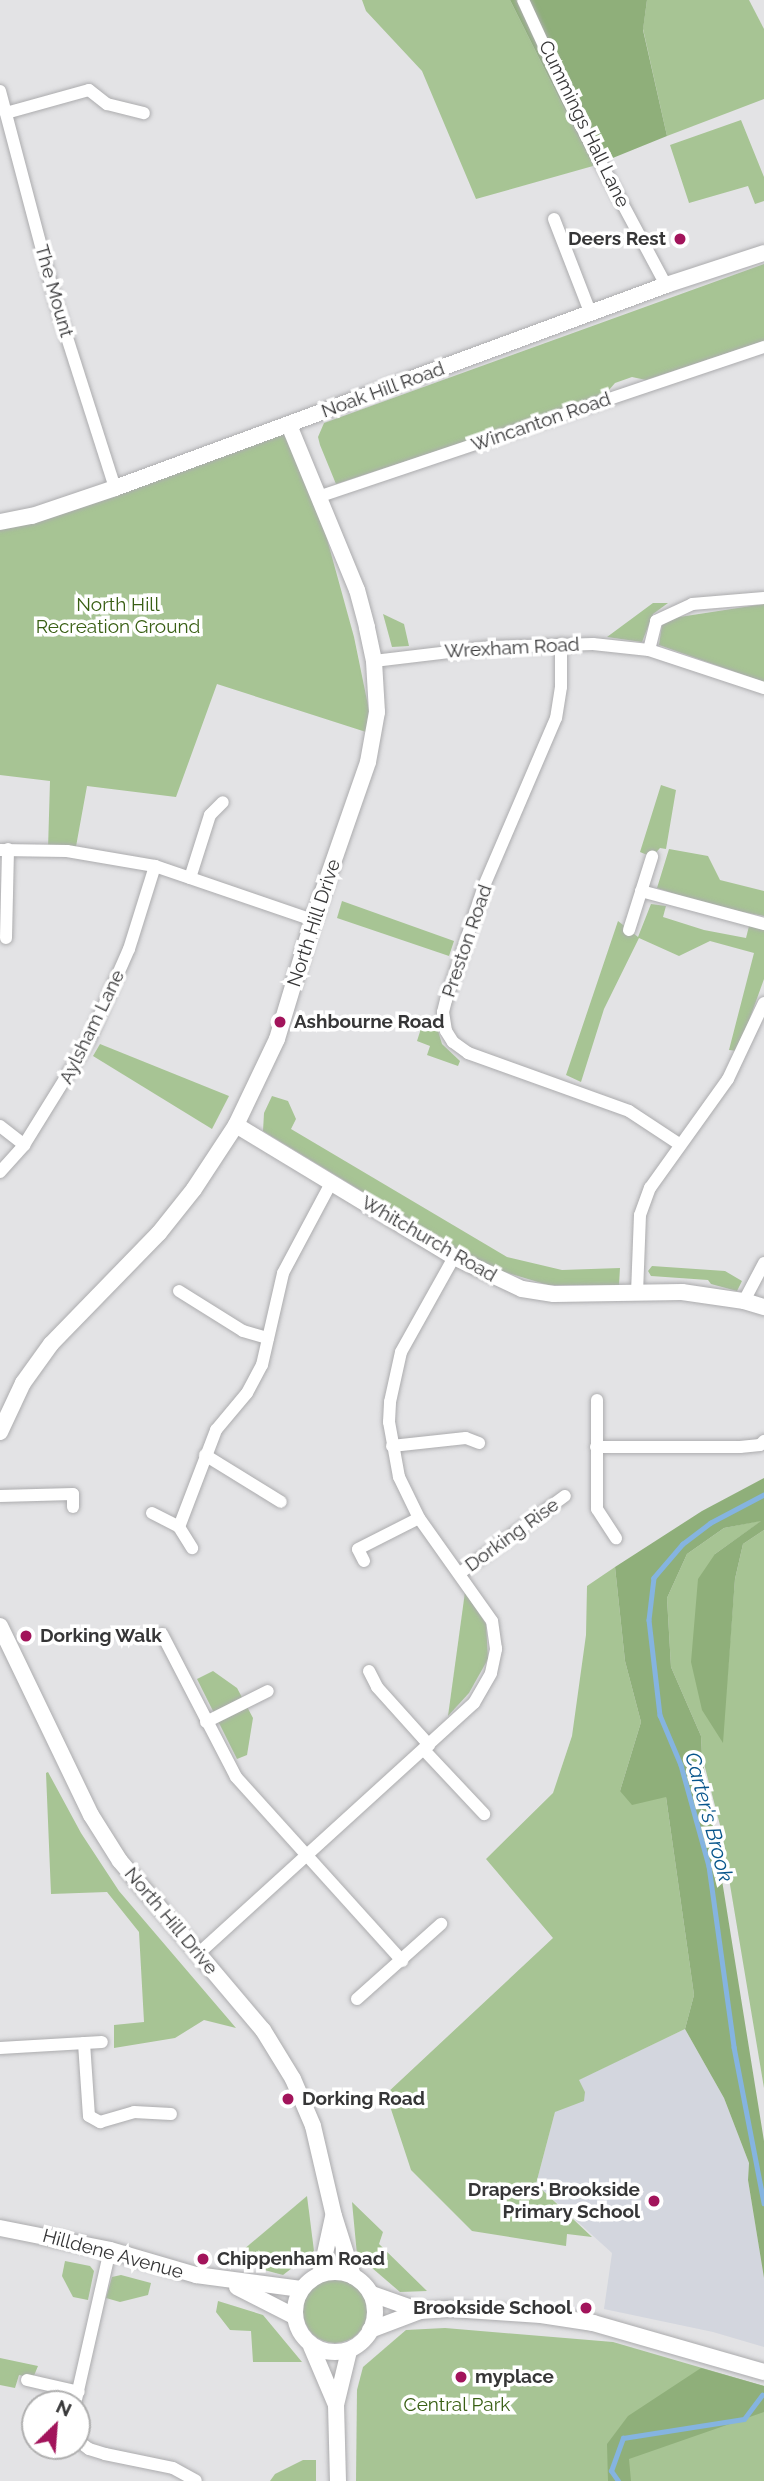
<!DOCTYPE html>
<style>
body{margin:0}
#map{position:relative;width:764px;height:2481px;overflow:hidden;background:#e3e3e5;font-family:Raleway,sans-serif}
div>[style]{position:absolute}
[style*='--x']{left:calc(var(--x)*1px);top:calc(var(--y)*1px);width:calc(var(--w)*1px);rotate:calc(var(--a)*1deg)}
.built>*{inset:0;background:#d3d6de}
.green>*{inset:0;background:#a7c494}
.round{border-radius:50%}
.forest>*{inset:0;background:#8faf7a}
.stream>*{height:4.5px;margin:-2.25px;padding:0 2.25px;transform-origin:2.25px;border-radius:2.25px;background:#85b4e0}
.roads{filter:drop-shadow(0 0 2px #acacae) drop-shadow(0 0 2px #acacae)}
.minor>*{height:12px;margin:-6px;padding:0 6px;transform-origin:6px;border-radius:6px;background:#fff}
.tertiary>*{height:16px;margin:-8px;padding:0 8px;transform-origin:8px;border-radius:8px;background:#fff}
.tertiary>.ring{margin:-8px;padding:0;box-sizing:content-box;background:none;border:16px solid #fff;border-radius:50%}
.dots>*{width:19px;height:19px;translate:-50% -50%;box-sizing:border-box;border:4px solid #fff;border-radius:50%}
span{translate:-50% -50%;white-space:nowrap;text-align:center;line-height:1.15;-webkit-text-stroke:7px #fff;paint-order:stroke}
.street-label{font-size:19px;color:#363637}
.poi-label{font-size:19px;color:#363637;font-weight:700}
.right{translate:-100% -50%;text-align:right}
.left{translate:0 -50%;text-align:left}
.park-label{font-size:19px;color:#395f14}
.water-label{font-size:21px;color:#08568c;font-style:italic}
.north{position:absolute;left:21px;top:2390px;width:70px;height:70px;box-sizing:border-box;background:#fff;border:2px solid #afafaf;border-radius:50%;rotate:25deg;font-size:19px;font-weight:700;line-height:28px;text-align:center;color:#363637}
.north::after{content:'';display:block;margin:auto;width:24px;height:32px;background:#a2145b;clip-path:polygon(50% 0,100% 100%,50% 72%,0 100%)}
</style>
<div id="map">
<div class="built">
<div style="clip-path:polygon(685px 2029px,724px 2098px,749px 2163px,748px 2180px,764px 2278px,764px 2347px,713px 2332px,604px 2309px,612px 2253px,536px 2184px,555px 2112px,585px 2092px,578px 2080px)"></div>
</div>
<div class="green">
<div style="clip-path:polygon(362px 0,510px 0,593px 166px,476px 199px,422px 71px,366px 11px)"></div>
<div style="clip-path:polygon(647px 0,749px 0,764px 29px,764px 99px,667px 136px,643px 29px)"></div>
<div style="clip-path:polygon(741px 120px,764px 177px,764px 201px,755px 204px,748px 186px,689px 203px,670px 145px)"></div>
<div style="clip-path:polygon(764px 264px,764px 341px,646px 380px,632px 377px,615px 383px,603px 397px,336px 484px,320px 445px,318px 437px,324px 423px)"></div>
<div style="clip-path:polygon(286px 432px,324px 528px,354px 637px,369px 710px,366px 732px,217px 684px,176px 797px,87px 786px,75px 852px,48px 849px,50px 781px,0 775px,0 527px)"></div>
<div style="clip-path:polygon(653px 603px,668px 603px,653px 614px,642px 642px,607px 637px)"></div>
<div style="clip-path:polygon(764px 604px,764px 682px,659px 645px,662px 625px,673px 618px)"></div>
<div style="clip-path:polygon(383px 614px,404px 624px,409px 646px,392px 647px)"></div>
<div style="clip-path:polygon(661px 785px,676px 790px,666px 849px,660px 848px,652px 857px,640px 852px)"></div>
<div style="clip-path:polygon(669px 849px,708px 856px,720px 880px,764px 891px,764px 916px,712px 906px,657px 888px)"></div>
<div style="clip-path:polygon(342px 901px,454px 941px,449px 956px,337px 918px)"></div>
<div style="clip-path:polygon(651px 904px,666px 906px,663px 917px,704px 930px,746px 938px,749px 926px,764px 929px,764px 979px,738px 1051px,729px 1050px,754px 953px,710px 941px,679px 956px,639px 938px,604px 1009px,581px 1082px,566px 1075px,618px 921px,638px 937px)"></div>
<div style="clip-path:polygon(425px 1016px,434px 1017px,442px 1044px,460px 1061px,458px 1066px,427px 1055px,430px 1046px,417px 1041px)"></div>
<div style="clip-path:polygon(100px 1044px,229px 1096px,212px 1129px,93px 1056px)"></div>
<div style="clip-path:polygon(272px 1096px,288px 1101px,296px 1119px,291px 1129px,507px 1257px,562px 1270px,620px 1268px,619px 1285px,548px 1285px,498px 1270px,459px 1250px,263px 1131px,264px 1113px)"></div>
<div style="clip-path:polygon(652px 1266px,725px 1271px,742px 1281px,737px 1291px,711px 1284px,708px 1280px,651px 1276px,648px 1271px)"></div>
<div style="clip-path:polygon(763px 1520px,715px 1554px,722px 1742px,735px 1579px,743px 1544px,764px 1530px,764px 2088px,720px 1825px,702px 1756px,701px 1736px,671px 1667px,667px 1598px,687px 1554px,724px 1528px)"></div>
<div style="clip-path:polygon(615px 1567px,625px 1661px,641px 1722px,620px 1791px,666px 1797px,694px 1995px,685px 2029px,579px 2080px,585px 2092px,584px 2101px,555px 2112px,536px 2184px,592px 2237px,567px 2234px,566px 2246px,472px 2231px,411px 2170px,386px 2094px,553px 1938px,486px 1859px,553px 1793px,572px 1736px,586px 1635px,587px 1586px)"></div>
<div style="clip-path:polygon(465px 1592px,486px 1624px,488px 1659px,469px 1693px,448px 1716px)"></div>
<div style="clip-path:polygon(213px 1671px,237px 1688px,253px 1718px,247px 1755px,237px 1759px,197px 1679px)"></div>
<div style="clip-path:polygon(48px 1772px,81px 1833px,119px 1891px,236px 2028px,204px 2020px,175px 2038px,114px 2048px,114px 2025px,144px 2022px,139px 1932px,107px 1892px,51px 1894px,46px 1773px)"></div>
<div style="clip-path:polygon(307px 2196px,314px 2251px,283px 2275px,230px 2261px)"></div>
<div style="clip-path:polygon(352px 2202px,383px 2232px,379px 2244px,427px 2291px,400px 2292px,357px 2255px)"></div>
<div style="clip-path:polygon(65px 2261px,90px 2266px,94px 2271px,88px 2300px,73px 2297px,62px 2276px)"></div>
<div style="clip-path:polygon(121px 2275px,151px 2283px,148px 2295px,120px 2302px,106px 2298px,112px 2277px)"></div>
<div class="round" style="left:303px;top:2279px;width:64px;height:64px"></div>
<div style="clip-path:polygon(218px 2301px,263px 2315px,302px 2362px,253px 2362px,251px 2331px,230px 2330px,216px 2312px)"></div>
<div style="clip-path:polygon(445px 2328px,613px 2342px,764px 2386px,764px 2481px,356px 2481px,357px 2390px,363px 2367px,406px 2330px)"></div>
<div style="clip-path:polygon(0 2358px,38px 2366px,33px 2378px,19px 2375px,15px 2388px,0 2385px)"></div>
<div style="clip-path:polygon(303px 2460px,316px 2460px,316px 2481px,270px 2481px,275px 2474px)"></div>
</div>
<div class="forest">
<div style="clip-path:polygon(510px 0,647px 0,643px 30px,667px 136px,593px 166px)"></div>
<div style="clip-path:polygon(764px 1478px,764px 1530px,743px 1544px,735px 1579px,723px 1743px,702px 1710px,691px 1662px,698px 1579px,715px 1554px,761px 1521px,724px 1528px,687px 1554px,667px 1598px,671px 1667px,701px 1736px,702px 1756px,764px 2141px,764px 2278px,748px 2180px,749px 2163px,724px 2098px,685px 2029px,694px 1995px,666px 1797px,632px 1805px,620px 1791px,641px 1722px,625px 1661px,615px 1567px,702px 1511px)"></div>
<div style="clip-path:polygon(701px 2368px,764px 2386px,764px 2412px,629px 2459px,631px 2481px,608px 2481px,607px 2444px,628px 2416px)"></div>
</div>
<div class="stream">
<div style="--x:764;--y:1495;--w:60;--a:152.2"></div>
<div style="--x:711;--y:1523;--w:35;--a:143"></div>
<div style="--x:683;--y:1544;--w:45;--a:130.5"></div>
<div style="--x:654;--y:1578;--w:42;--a:96.8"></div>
<div style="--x:649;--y:1620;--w:96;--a:83.4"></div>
<div style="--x:660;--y:1715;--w:54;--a:67.2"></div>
<div style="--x:681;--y:1765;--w:105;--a:74.5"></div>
<div style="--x:709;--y:1866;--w:183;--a:82.1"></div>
<div style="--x:734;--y:2047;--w:159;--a:79.1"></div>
<div style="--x:618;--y:2481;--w:12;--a:-125"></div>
<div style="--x:611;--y:2471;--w:35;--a:-70"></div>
<div style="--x:623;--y:2438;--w:122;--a:-8.9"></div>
<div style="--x:744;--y:2419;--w:30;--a:-53"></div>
</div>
<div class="roads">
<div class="minor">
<div style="--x:523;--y:0;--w:139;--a:65.3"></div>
<div style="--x:581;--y:126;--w:180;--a:61.9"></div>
<div style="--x:0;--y:91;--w:219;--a:75.2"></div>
<div style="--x:56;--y:303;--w:194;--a:72.3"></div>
<div style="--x:6;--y:113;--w:86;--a:-15.5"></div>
<div style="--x:89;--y:90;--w:23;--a:38"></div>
<div style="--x:107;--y:104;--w:38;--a:14"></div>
<div style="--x:554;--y:219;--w:100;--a:68.8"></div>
<div style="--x:318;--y:497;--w:471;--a:-18.6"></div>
<div style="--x:561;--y:644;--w:43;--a:90"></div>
<div style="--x:561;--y:687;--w:31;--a:99"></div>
<div style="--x:556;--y:718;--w:183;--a:113.2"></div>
<div style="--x:484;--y:886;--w:120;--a:108.4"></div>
<div style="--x:446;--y:1000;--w:12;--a:104"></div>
<div style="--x:443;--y:1012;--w:19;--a:81"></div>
<div style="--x:446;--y:1031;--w:13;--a:58"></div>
<div style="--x:453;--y:1042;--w:19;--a:36"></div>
<div style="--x:468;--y:1053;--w:171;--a:19.8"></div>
<div style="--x:629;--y:1111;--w:60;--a:33.4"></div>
<div style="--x:649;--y:650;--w:30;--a:-76"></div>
<div style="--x:656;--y:621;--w:40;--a:-25"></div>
<div style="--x:692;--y:604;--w:72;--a:-4.8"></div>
<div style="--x:374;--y:661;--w:118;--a:-6.8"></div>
<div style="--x:491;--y:647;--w:102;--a:-1.7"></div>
<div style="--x:593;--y:644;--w:56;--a:6.1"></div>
<div style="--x:649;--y:650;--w:121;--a:18.3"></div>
<div style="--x:0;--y:850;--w:67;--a:0.9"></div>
<div style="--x:67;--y:851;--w:89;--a:9.7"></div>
<div style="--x:155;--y:866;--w:167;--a:18.9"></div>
<div style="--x:190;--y:878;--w:66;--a:-72.4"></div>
<div style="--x:210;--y:815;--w:18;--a:-45"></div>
<div style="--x:641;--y:891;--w:127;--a:15"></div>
<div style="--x:629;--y:930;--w:77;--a:-72.5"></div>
<div style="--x:6;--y:938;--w:89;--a:-88.7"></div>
<div style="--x:0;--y:1126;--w:31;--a:38"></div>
<div style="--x:0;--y:1172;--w:36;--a:-48"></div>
<div style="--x:24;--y:1145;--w:123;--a:-58.2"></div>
<div style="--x:89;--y:1040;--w:99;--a:-66.3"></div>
<div style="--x:129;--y:949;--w:87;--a:-72.6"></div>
<div style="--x:179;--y:1291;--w:75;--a:32"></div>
<div style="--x:243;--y:1331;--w:26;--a:16"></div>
<div style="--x:637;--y:1293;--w:78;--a:-87.8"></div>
<div style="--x:640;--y:1215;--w:29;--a:-70"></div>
<div style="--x:650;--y:1188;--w:134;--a:-54.4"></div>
<div style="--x:728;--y:1079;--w:84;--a:-64.7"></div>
<div style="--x:744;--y:1301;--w:43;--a:-62.2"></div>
<div style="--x:597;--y:1400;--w:109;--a:90"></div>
<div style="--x:597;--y:1509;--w:35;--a:57"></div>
<div style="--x:392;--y:1446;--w:74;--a:-6.2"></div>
<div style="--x:466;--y:1438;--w:14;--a:21"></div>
<div style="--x:596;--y:1447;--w:144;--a:0"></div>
<div style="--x:740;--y:1447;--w:20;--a:-6"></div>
<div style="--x:760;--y:1445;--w:6;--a:-45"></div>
<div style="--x:205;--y:1455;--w:89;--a:31.7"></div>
<div style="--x:0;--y:1496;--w:73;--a:-1.6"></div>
<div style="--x:73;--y:1494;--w:13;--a:90"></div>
<div style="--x:152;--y:1513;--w:30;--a:27"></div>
<div style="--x:179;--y:1527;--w:25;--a:58"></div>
<div style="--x:179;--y:1527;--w:104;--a:-69.1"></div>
<div style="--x:216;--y:1430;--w:48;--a:-50"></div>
<div style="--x:247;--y:1393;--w:32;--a:-62"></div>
<div style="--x:262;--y:1365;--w:94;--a:-77.1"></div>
<div style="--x:283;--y:1273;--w:102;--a:-61.9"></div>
<div style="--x:364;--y:1561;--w:13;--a:-117"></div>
<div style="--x:358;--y:1549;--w:68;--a:-26.9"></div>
<div style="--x:460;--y:1573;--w:130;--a:-36.3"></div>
<div style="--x:162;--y:1634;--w:161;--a:62.6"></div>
<div style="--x:236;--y:1777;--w:248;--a:47.9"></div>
<div style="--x:369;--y:1671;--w:18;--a:63"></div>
<div style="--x:377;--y:1687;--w:78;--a:48.1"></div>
<div style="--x:206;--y:1722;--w:69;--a:-26.6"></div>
<div style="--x:424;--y:1750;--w:88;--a:46.8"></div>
<div style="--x:198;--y:1954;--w:373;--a:-42.3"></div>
<div style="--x:474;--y:1703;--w:34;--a:-60"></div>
<div style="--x:491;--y:1673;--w:25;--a:-78"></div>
<div style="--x:496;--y:1649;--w:28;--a:-98"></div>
<div style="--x:492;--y:1621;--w:126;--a:-125.3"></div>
<div style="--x:419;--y:1518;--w:46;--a:-116"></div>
<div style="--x:399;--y:1477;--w:56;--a:-100.3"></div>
<div style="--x:389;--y:1422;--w:20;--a:-87"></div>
<div style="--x:390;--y:1402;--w:51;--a:-77.6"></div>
<div style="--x:401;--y:1352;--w:109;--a:-60.8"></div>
<div style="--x:357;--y:1999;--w:113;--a:-41.8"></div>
<div style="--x:84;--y:2043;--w:73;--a:86.1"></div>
<div style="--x:89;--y:2116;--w:13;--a:29"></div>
<div style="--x:100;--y:2122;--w:35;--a:-16"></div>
<div style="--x:134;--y:2112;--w:37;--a:3"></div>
<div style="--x:0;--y:2048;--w:102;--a:-3.4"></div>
<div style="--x:27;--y:2380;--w:53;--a:13"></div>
<div style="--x:75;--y:2404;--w:158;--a:-77.2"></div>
<div style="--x:77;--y:2440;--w:15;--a:37"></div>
<div style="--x:89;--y:2449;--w:17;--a:17"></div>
<div style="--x:105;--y:2454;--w:69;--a:11.6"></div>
<div style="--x:173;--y:2468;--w:26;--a:29"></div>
</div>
<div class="tertiary">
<div style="--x:0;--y:522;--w:33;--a:-11"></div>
<div style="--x:32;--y:516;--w:88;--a:-18.6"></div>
<div style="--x:115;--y:488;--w:587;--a:-20.22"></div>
<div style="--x:666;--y:285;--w:103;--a:-18.1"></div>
<div style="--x:236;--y:1125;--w:255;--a:31.2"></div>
<div style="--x:454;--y:1257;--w:75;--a:25.2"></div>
<div style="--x:522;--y:1289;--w:32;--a:9"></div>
<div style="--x:554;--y:1294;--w:128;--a:-0.9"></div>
<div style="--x:682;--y:1292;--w:63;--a:8.3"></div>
<div style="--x:744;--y:1301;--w:21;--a:17"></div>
<div style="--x:0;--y:1432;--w:54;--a:-64.9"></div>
<div style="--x:23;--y:1383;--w:48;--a:-54.3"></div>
<div style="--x:51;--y:1344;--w:155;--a:-45.8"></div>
<div style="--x:159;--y:1233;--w:56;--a:-51.5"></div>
<div style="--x:194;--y:1189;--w:77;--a:-56.7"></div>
<div style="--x:236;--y:1125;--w:95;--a:-64.5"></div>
<div style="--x:277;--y:1039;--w:124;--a:-73.2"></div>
<div style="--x:313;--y:920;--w:167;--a:-70.8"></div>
<div style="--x:368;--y:762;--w:51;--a:-79.8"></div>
<div style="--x:377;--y:712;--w:51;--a:-93.4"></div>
<div style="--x:374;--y:661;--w:35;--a:-102"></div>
<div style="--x:367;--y:627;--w:38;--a:-105"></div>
<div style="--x:357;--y:590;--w:178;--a:-112.4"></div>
<div style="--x:0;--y:1626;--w:210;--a:64.3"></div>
<div style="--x:91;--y:1815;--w:54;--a:57.8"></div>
<div style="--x:120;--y:1861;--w:221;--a:49.8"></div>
<div style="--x:263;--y:2030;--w:57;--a:58.5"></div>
<div style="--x:293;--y:2079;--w:51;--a:66.9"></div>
<div style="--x:313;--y:2126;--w:92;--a:76.9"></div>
<div style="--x:334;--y:2216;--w:63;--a:72.4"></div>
<div style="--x:0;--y:2228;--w:112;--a:11.3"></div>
<div style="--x:110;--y:2250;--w:90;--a:16.2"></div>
<div style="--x:196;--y:2275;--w:106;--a:7.6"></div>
<div style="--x:321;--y:2272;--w:56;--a:-77.7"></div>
<div class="ring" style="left:295px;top:2272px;width:64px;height:64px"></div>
<div style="--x:237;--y:2287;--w:64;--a:27"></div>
<div style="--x:372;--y:2294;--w:51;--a:19.5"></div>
<div style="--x:370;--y:2330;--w:53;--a:-20.8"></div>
<div style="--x:420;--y:2311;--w:32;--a:-4"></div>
<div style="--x:452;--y:2309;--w:89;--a:3.9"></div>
<div style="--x:541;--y:2315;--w:53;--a:8.7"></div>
<div style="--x:593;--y:2323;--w:178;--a:16"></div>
<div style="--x:311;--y:2346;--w:64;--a:67"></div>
<div style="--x:338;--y:2481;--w:76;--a:-91.5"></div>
<div style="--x:336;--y:2405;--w:56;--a:-76.5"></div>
</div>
</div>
<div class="dots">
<div style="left:680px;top:239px;background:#a2145b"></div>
<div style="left:280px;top:1022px;background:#a2145b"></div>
<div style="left:26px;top:1636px;background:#a2145b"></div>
<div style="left:288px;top:2099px;background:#a2145b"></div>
<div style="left:654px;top:2201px;background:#a2145b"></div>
<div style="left:203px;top:2259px;background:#a2145b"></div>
<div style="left:586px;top:2308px;background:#a2145b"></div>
<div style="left:461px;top:2377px;background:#a2145b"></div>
</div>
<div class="street-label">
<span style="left:584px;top:124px;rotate:64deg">Cummings Hall Lane</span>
<span style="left:54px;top:291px;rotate:74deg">The Mount</span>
<span style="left:383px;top:390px;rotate:-20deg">Noak Hill Road</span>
<span style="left:541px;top:422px;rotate:-19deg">Wincanton Road</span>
<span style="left:512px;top:648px;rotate:-3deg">Wrexham Road</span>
<span style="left:314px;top:923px;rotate:-72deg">North Hill Drive</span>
<span style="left:467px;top:941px;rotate:-71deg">Preston Road</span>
<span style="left:92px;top:1027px;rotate:-64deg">Aylsham Lane</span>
<span style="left:429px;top:1239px;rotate:30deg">Whitchurch Road</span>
<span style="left:512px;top:1535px;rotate:-36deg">Dorking Rise</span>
<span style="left:171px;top:1921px;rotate:50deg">North Hill Drive</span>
<span style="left:113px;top:2254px;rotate:15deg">Hilldene Avenue</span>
</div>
<div class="poi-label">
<span class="right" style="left:666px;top:239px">Deers Rest</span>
<span class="left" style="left:294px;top:1022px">Ashbourne Road</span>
<span class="left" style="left:40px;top:1636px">Dorking Walk</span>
<span class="left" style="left:302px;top:2099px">Dorking Road</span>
<span class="right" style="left:640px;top:2201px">Drapers' Brookside<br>Primary School</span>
<span class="left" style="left:217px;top:2259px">Chippenham Road</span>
<span class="right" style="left:572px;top:2308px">Brookside School</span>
<span class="left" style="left:475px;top:2377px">myplace</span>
</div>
<div class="park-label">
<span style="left:118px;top:616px">North Hill<br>Recreation Ground</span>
<span style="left:457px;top:2405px">Central Park</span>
</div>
<div class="water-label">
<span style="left:709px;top:1817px;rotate:75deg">Carter's Brook</span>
</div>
<div class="north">N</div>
</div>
